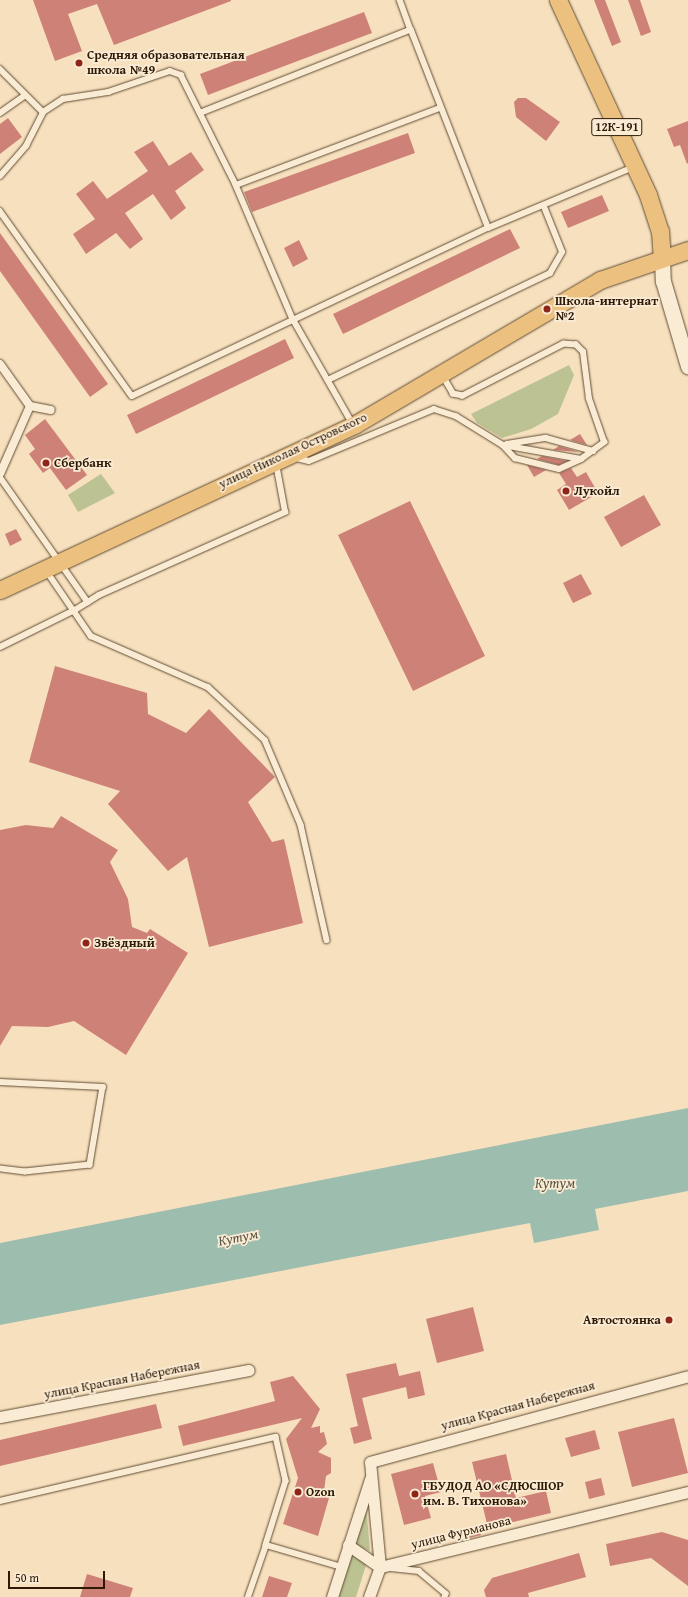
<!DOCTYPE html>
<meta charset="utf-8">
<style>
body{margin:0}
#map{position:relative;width:688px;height:1597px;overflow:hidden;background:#f7e0be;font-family:"Gentium Book Plus",serif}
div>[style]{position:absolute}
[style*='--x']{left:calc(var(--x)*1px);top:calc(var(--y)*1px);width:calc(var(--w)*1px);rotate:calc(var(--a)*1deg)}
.green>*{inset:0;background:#bcc292}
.water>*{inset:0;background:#9dbdaf}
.building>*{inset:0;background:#ce8176}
.roads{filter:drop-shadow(0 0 1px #604c32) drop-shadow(0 0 1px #604c32)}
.service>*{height:5.5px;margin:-2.75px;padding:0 2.75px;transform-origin:2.75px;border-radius:2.75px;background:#faebd5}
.pedestrian>*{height:8px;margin:-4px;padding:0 4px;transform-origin:4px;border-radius:4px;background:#faebd5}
.minor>*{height:11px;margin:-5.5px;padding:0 5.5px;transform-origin:5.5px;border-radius:5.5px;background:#faebd5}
.secondary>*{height:15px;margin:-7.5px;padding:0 7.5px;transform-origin:7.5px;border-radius:7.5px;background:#faebd5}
.primary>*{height:17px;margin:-8.5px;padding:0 8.5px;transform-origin:8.5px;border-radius:8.5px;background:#ecc07f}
.dots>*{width:11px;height:11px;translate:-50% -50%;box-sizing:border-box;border:2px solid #faebd5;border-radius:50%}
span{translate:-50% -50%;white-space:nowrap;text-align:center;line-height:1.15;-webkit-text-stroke:3.5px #faebd5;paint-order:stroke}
.shield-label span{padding:1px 3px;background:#faebd5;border:1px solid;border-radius:3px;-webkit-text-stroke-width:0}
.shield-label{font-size:12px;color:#2e1a04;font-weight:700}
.poi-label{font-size:13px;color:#2e1a04;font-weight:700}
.left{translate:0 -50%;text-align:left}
.right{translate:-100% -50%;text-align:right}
.street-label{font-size:13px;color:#2e1a04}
.water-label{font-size:14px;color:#555340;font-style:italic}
.scale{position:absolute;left:8px;top:1571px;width:97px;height:18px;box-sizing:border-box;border:2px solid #2e1a04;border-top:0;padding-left:5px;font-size:12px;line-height:14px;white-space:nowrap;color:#2e1a04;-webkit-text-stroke:3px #faebd5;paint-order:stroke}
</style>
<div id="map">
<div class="green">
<div style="clip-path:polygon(569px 365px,574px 375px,558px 414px,531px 429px,502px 438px,477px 423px,471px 414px)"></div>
<div style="clip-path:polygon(101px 474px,115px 493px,78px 512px,68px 495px)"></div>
<div style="clip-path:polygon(366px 1505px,370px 1551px,353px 1544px)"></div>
<div style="clip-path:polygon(351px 1554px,368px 1559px,356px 1597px,337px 1597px)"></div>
</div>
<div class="water">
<div style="clip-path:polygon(688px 1108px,688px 1191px,595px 1209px,599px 1230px,534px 1243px,530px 1223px,0 1325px,0 1243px)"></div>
</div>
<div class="building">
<div style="clip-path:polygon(33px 0,231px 0,231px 1px,114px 45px,97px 4px,68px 14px,82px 51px,55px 61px)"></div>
<div style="clip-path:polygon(594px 0,605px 0,621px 42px,612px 46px)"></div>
<div style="clip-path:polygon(628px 0,640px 0,651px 32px,641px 36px)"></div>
<div style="clip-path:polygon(364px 12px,372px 33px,208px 95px,200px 74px)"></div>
<div style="clip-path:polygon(518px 98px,526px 98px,560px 122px,546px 141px,516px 117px,514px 102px)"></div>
<div style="clip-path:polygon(8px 118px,22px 137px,0 154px,0 124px)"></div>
<div style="clip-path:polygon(688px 121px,688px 163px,687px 164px,680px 145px,674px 147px,667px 129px)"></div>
<div style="clip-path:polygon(408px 133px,415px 153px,252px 212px,244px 192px)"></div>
<div style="clip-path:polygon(153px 141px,169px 166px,191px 152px,204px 170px,175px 191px,186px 208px,171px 220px,153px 194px,125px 213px,143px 239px,130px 249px,116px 233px,86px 254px,73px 234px,95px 219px,76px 194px,93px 181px,107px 199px,148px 171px,134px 152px)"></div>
<div style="clip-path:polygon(602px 195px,609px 211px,568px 228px,561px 212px)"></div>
<div style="clip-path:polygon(510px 229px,520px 248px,343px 334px,333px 314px)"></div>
<div style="clip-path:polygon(0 233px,108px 384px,90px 397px,0 271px)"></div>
<div style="clip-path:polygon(299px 240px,308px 259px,293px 267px,284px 248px)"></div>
<div style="clip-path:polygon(285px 339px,294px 358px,136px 434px,127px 415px)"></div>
<div style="clip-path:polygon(45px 419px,87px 475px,66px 490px,50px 468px,43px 473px,29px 454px,35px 449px,25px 435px)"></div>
<div style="clip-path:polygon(580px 434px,587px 445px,570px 440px)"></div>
<div style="clip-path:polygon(559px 446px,579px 452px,553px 450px)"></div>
<div style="clip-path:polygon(542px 456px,567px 461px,559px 465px,537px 459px)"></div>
<div style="clip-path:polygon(527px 465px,546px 470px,534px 477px)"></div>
<div style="clip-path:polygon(571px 468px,577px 477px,586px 472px,598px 493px,569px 510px,557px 490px,566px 484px,559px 473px)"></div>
<div style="clip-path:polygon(644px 495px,661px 525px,621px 547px,604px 517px)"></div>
<div style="clip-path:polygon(410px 501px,485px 656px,413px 691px,338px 535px)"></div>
<div style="clip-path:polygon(16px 529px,22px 540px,10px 546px,5px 534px)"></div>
<div style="clip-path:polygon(581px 574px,592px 594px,573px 603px,563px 583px)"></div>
<div style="clip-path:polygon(55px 666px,147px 693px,148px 714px,186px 733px,209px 709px,275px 777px,248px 802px,272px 842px,284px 839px,303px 923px,209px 947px,187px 857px,168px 871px,108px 804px,120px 791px,29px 762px)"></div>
<div style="clip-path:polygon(61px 816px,118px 850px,110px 862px,128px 899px,132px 927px,147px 933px,150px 929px,188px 953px,126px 1055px,74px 1021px,48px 1027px,12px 1026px,0 1046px,0 830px,26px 825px,53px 828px)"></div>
<div style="clip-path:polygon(473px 1307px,484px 1351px,437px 1363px,426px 1319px)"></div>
<div style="clip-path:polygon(396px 1363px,399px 1376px,420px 1371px,425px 1395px,408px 1399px,406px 1387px,362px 1398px,372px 1439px,354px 1444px,350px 1428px,358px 1426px,346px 1374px)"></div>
<div style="clip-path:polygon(293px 1376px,320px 1409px,311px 1428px,320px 1426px,320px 1433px,324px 1432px,327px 1444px,318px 1452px,331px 1458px,331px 1473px,326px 1476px,324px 1491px,329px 1498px,318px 1536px,283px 1524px,298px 1478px,286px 1439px,302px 1418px,183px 1446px,178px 1426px,275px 1401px,270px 1382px)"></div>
<div style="clip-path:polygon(156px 1404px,162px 1428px,0 1466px,0 1440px)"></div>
<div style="clip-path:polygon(674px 1418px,688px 1473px,632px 1487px,618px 1432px)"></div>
<div style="clip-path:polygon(595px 1430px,600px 1449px,571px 1457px,565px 1438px)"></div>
<div style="clip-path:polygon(506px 1454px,516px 1498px,546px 1491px,551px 1513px,488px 1528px,472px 1462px)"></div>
<div style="clip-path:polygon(433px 1463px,441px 1492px,425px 1496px,431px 1518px,404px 1525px,391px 1474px)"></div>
<div style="clip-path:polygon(601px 1478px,605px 1495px,589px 1499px,585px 1482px)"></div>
<div style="clip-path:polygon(479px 1528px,481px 1535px,466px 1539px,464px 1531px)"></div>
<div style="clip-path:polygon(662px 1532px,688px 1540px,688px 1586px,651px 1558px,610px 1566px,606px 1544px)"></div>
<div style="clip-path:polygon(579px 1553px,586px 1577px,528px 1593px,529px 1597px,486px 1597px,484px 1590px,492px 1578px)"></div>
<div style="clip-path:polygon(87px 1574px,133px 1588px,130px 1597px,80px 1597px)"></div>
<div style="clip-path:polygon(269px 1576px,292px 1583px,287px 1597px,262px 1597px)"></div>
</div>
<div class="roads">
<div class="service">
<div style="--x:400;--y:0;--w:32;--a:70"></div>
<div style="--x:0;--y:69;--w:61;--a:45"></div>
<div style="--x:43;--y:112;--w:24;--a:-33"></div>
<div style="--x:63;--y:99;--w:46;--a:-8.8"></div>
<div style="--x:108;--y:92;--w:65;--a:-18.7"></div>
<div style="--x:170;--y:71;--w:12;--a:20"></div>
<div style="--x:181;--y:75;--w:123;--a:63.4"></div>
<div style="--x:236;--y:185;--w:146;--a:67"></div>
<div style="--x:293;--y:319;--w:121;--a:60.3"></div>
<div style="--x:0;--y:113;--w:29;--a:-35"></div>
<div style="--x:0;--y:176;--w:40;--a:-49"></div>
<div style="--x:26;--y:146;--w:38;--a:-63"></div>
<div style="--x:236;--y:185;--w:218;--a:-20.7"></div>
<div style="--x:0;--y:211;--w:227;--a:54.5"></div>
<div style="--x:132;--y:396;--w:394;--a:-25.3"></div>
<div style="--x:488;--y:228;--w:212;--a:-111.3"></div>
<div style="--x:411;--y:30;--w:226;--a:158.4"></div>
<div style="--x:488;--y:228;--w:158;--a:-22.7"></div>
<div style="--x:330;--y:379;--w:244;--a:-25.7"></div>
<div style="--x:550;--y:273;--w:24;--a:-60"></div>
<div style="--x:562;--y:252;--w:48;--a:-111.8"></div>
<div style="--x:507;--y:444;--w:39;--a:-9"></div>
<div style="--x:546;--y:438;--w:49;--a:15.5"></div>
<div style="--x:503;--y:445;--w:18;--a:47"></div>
<div style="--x:515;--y:458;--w:45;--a:14"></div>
<div style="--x:559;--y:469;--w:24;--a:-24"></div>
<div style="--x:293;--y:457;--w:16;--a:14"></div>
<div style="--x:309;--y:461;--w:135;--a:-22.6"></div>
<div style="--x:434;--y:409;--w:23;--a:18"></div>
<div style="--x:456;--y:416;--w:55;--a:31.7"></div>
<div style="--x:503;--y:445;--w:79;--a:10.2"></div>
<div style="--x:581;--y:459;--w:29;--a:-36"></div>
<div style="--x:604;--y:442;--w:46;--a:-109.2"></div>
<div style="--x:589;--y:399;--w:47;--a:-97.3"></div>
<div style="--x:583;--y:352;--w:10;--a:-135"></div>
<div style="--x:576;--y:345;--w:12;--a:-175"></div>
<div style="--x:564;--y:344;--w:114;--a:152.8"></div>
<div style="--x:463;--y:396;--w:10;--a:-169"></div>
<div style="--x:453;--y:394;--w:22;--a:-120"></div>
<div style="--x:0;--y:477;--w:153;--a:54.9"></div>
<div style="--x:46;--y:570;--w:80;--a:55.7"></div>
<div style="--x:91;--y:636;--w:128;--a:23.6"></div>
<div style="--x:208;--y:687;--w:78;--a:42.9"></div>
<div style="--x:265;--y:740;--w:92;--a:67"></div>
<div style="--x:301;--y:825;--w:118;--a:77.3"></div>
<div style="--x:0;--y:647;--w:84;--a:-26.3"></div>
<div style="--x:75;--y:610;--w:28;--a:-32"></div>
<div style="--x:99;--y:595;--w:204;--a:-24"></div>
<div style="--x:285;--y:512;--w:49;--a:-100.6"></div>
<div style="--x:0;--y:1082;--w:103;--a:2.8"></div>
<div style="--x:103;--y:1087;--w:79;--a:99.5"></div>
<div style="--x:90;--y:1165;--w:65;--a:173.9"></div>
<div style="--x:25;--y:1172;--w:25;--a:-173"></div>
<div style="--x:0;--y:1501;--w:283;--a:-13.1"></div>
<div style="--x:276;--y:1437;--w:45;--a:77.2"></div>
<div style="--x:286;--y:1481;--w:67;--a:107.4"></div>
<div style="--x:391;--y:1568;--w:28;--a:6"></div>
<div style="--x:419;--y:1571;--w:35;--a:40"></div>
<div style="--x:446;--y:1594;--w:3;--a:108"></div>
<div style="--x:248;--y:1597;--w:55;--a:-70.9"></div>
<div style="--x:266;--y:1545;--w:79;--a:16.1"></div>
</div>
<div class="pedestrian">
<div style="--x:0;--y:364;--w:52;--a:54.5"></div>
<div style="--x:30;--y:406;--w:74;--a:113.8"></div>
<div style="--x:30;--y:406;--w:21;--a:11"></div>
</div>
<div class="minor">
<div style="--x:0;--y:1417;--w:253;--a:-10.7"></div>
<div style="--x:348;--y:1545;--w:39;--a:35"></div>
<div style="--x:380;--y:1567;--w:317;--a:-13.7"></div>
<div style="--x:332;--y:1597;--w:124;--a:-72.1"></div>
<div style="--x:369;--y:1597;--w:32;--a:-70"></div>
<div style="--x:380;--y:1567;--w:105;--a:-95.4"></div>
<div style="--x:370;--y:1462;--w:329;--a:-15.1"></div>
</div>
<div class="secondary">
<div style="--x:662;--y:258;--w:23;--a:88"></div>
<div style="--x:663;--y:281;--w:89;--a:73.6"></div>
</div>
<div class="primary">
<div style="--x:558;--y:0;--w:215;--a:65.2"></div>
<div style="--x:648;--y:195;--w:38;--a:72"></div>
<div style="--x:660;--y:231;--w:27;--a:86"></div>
<div style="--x:0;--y:590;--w:391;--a:-25"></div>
<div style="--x:354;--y:425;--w:286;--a:-30.5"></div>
<div style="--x:600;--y:280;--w:93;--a:-18.8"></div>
</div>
</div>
<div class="dots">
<div style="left:79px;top:63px;background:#8f2418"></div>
<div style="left:547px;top:309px;background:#8f2418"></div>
<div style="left:46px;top:463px;background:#8f2418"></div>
<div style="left:566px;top:491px;background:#8f2418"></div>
<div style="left:86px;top:943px;background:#8f2418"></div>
<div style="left:669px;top:1320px;background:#8f2418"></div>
<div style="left:298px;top:1492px;background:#8f2418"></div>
<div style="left:415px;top:1494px;background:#8f2418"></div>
</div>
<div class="shield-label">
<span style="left:617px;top:127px">12К-191</span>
</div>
<div class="poi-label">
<span class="left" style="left:87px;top:63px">Средняя образовательная<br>школа №49</span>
<span class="left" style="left:555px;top:309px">Школа-интернат<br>№2</span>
<span class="left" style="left:54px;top:463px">Сбербанк</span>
<span class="left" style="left:574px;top:491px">Лукойл</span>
<span class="left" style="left:94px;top:943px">Звёздный</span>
<span class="right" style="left:661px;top:1320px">Автостоянка</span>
<span class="left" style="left:423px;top:1494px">ГБУДОД АО «СДЮСШОР<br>им. В. Тихонова»</span>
<span class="left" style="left:306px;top:1492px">Ozon</span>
</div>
<div class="street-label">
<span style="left:293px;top:451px;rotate:-25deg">улица Николая Островского</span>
<span style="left:122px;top:1380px;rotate:-11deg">улица Красная Набережная</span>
<span style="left:518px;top:1406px;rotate:-15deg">улица Красная Набережная</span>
<span style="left:461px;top:1533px;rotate:-14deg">улица Фурманова</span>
</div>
<div class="water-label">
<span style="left:555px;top:1183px">Кутум</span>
<span style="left:238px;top:1237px;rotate:-11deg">Кутум</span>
</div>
<div class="scale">50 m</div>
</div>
